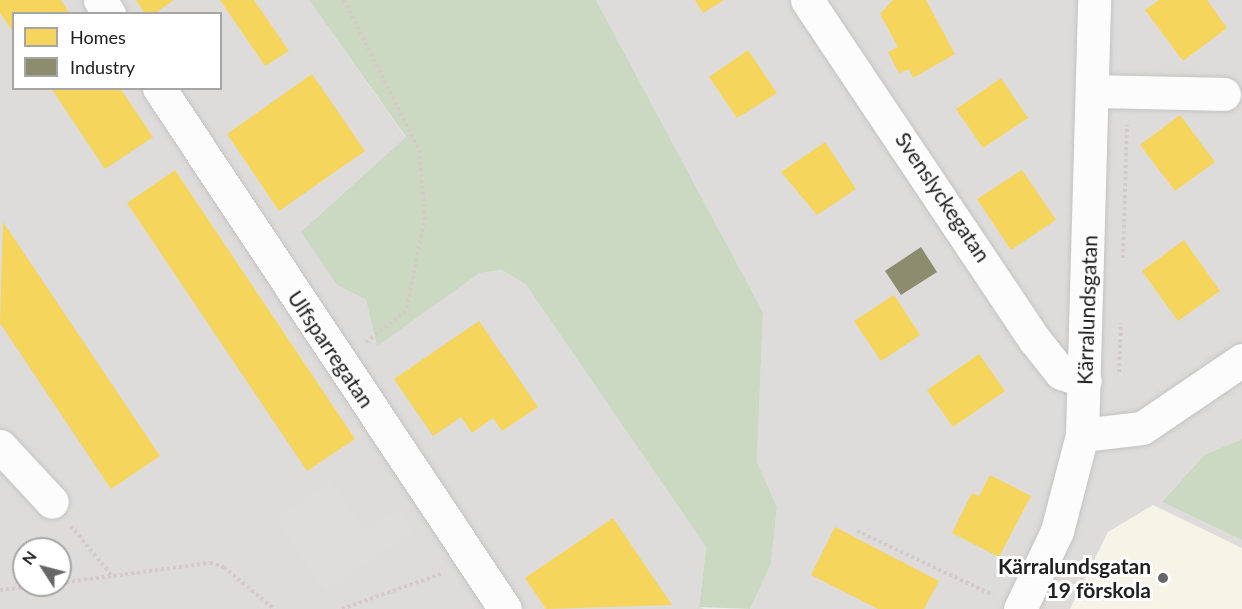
<!DOCTYPE html>
<meta charset="utf-8">
<style>
body{margin:0}
#map{position:relative;width:1242px;height:609px;overflow:hidden;background:#eeecea;font-family:Lato,sans-serif}
div>[style]{position:absolute}
[style*='--x']{left:calc(var(--x)*1px);top:calc(var(--y)*1px);width:calc(var(--w)*1px);rotate:calc(var(--a)*1deg)}
.residential>*{inset:0;background:#dddcdb}
.education>*{inset:0;background:#f6f4e7}
.forest>*{inset:0;background:#ccd9c2}
.parking>*{inset:0;background:#dedddc}
.homes>*{inset:0;background:#f6d55c}
.industry>*{inset:0;background:#8c8c6e}
.path>*{height:4px;margin-top:-2px;transform-origin:0;background:repeating-linear-gradient(90deg,#d6cac9 0 3px,transparent 0 6px)}
.roads{filter:drop-shadow(0 0 2px #c4c3c2) drop-shadow(0 0 2px #c4c3c2)}
.minor>*{height:33px;margin:-16.5px;padding:0 16.5px;transform-origin:16.5px;border-radius:16.5px;background:#fcfcfc}
.dots>*{width:16px;height:16px;translate:-50% -50%;box-sizing:border-box;border:3px solid #fff;border-radius:50%}
span{translate:-50% -50%;white-space:nowrap;text-align:center;line-height:1.15;-webkit-text-stroke:6px #fff;paint-order:stroke}
.street-label{font-size:21px;color:#202020}
.poi-label{font-size:21px;color:#202020;font-weight:700}
.right{translate:-100% -50%;text-align:right}
.legend{position:absolute;left:12px;top:12px;width:210px;height:78px;box-sizing:border-box;background:#fff;border:2px solid #a6a6a6;margin:0;padding:8px 10px;list-style:none;font-size:18px;color:#202020}
.legend li{display:flex;align-items:center;gap:12px;height:30px}
.legend b{width:30px;border:2px solid #a6a6a6}
.north{position:absolute;left:12px;top:537px;width:60px;height:60px;box-sizing:border-box;background:#fff;border:2px solid #a6a6a6;border-radius:50%;rotate:306deg;font-size:16px;font-weight:700;line-height:24px;text-align:center;color:#202020}
.north::after{content:'';display:block;margin:auto;width:21px;height:27px;background:#686767;clip-path:polygon(50% 0,100% 100%,50% 72%,0 100%)}
</style>
<div id="map">
<div class="residential">
<div style="clip-path:polygon(evenodd,0 0,309px 0,406px 138px,302px 232px,337px 285px,366px 300px,377px 345px,480px 273px,502px 270px,526px 285px,706px 547px,699px 606px,704px 609px,0 609px,0 0,14px 14px,220px 14px,220px 88px,14px 88px,14px 14px,0 0,24px 549px,60px 549px,60px 585px,24px 585px,24px 549px)"></div>
<div style="clip-path:polygon(596px 0,1242px 0,1242px 439px,1204px 455px,1162px 502px,1242px 540px,1242px 609px,750px 609px,771px 564px,777px 507px,757px 462px,763px 312px)"></div>
</div>
<div class="education">
<div style="clip-path:polygon(1153px 505px,1242px 548px,1242px 609px,1070px 609px,1108px 532px)"></div>
</div>
<div class="forest">
<div style="clip-path:polygon(309px 0,596px 0,763px 312px,757px 462px,777px 507px,771px 564px,750px 609px,699px 607px,706px 547px,526px 285px,502px 270px,480px 273px,377px 346px,366px 300px,337px 285px,301px 232px,406px 137px)"></div>
<div style="clip-path:polygon(1242px 439px,1242px 540px,1162px 502px,1204px 455px)"></div>
</div>
<div class="parking">
<div style="clip-path:polygon(330px 481px,364px 531px,397px 508px,414px 532px,326px 592px,276px 518px)"></div>
</div>
<div class="homes">
<div style="clip-path:polygon(0 0,61px 0,70px 14px,14px 14px,14px 33px,0 13px)"></div>
<div style="clip-path:polygon(136px 0,174px 0,154px 14px,145px 14px)"></div>
<div style="clip-path:polygon(220px 0,254px 0,289px 51px,265px 66px)"></div>
<div style="clip-path:polygon(695px 0,724px 0,703px 13px)"></div>
<div style="clip-path:polygon(893px 0,926px 0,955px 54px,913px 78px,909px 69px,899px 73px,888px 52px,898px 47px,880px 14px)"></div>
<div style="clip-path:polygon(1159px 0,1207px 0,1227px 28px,1183px 61px,1145px 10px)"></div>
<div style="clip-path:polygon(748px 50px,777px 93px,737px 118px,709px 77px)"></div>
<div style="clip-path:polygon(312px 74px,365px 151px,279px 211px,227px 134px)"></div>
<div style="clip-path:polygon(1001px 78px,1028px 118px,983px 148px,956px 109px)"></div>
<div style="clip-path:polygon(51px 88px,120px 88px,153px 137px,105px 169px)"></div>
<div style="clip-path:polygon(1180px 115px,1215px 162px,1175px 191px,1140px 145px)"></div>
<div style="clip-path:polygon(825px 142px,856px 189px,817px 215px,781px 172px)"></div>
<div style="clip-path:polygon(175px 170px,355px 439px,307px 471px,127px 203px)"></div>
<div style="clip-path:polygon(1022px 170px,1056px 220px,1011px 250px,977px 199px)"></div>
<div style="clip-path:polygon(3px 222px,160px 456px,111px 489px,0 323px)"></div>
<div style="clip-path:polygon(1184px 240px,1220px 291px,1178px 321px,1142px 271px)"></div>
<div style="clip-path:polygon(894px 295px,920px 335px,881px 361px,854px 321px)"></div>
<div style="clip-path:polygon(479px 321px,538px 407px,502px 431px,493px 418px,472px 433px,461px 417px,433px 436px,394px 379px)"></div>
<div style="clip-path:polygon(979px 354px,1005px 391px,953px 427px,927px 390px)"></div>
<div style="clip-path:polygon(990px 475px,1031px 496px,999px 557px,952px 533px,972px 493px,979px 496px)"></div>
<div style="clip-path:polygon(613px 518px,672px 605px,546px 609px,525px 578px)"></div>
<div style="clip-path:polygon(835px 527px,939px 581px,924px 609px,878px 609px,811px 575px)"></div>
</div>
<div class="industry">
<div style="clip-path:polygon(921px 247px,937px 272px,901px 295px,885px 271px)"></div>
</div>
<div class="path">
<div style="--x:344;--y:0;--w:168;--a:63.4"></div>
<div style="--x:419;--y:150;--w:67;--a:84.9"></div>
<div style="--x:425;--y:217;--w:96;--a:101.4"></div>
<div style="--x:406;--y:311;--w:51;--a:142.2"></div>
<div style="--x:1123;--y:258;--w:133;--a:-88.3"></div>
<div style="--x:1119;--y:372;--w:49;--a:-87.7"></div>
<div style="--x:71;--y:526;--w:65;--a:50.6"></div>
<div style="--x:857;--y:531;--w:150;--a:25.2"></div>
<div style="--x:60;--y:583;--w:151;--a:-7.6"></div>
<div style="--x:210;--y:563;--w:15;--a:16"></div>
<div style="--x:224;--y:567;--w:65;--a:40"></div>
<div style="--x:0;--y:590;--w:42;--a:-6.8"></div>
<div style="--x:342;--y:609;--w:107;--a:-19.6"></div>
</div>
<div class="roads">
<div class="minor">
<div style="--x:100;--y:0;--w:17;--a:57"></div>
<div style="--x:807;--y:0;--w:408;--a:56.2"></div>
<div style="--x:1034;--y:339;--w:43;--a:51.5"></div>
<div style="--x:1061;--y:373;--w:25;--a:18"></div>
<div style="--x:159;--y:88;--w:625;--a:56.41"></div>
<div style="--x:1093;--y:91;--w:131;--a:1.3"></div>
<div style="--x:1082;--y:435;--w:60;--a:-6.7"></div>
<div style="--x:1142;--y:428;--w:121;--a:-34.2"></div>
<div style="--x:0;--y:446;--w:76;--a:47.1"></div>
<div style="--x:1020;--y:609;--w:86;--a:-64.6"></div>
<div style="--x:1057;--y:531;--w:99;--a:-75.4"></div>
<div style="--x:1082;--y:435;--w:435;--a:-88.4"></div>
</div>
</div>
<div class="dots">
<div style="left:1163px;top:578px;background:#686767"></div>
</div>
<div class="street-label">
<span style="left:943px;top:197px;rotate:56deg">Svenslyckegatan</span>
<span style="left:1087px;top:310px;rotate:-88deg">Kärralundsgatan</span>
<span style="left:331px;top:349px;rotate:56deg">Ulfsparregatan</span>
</div>
<div class="poi-label">
<span class="right" style="left:1151px;top:578px">Kärralundsgatan<br>19 förskola</span>
</div>
<ul class="legend">
<li><b style="height:16px;background:#f6d55c"></b>Homes</li>
<li><b style="height:16px;background:#8c8c6e"></b>Industry</li>
</ul>
<div class="north">N</div>
</div>
